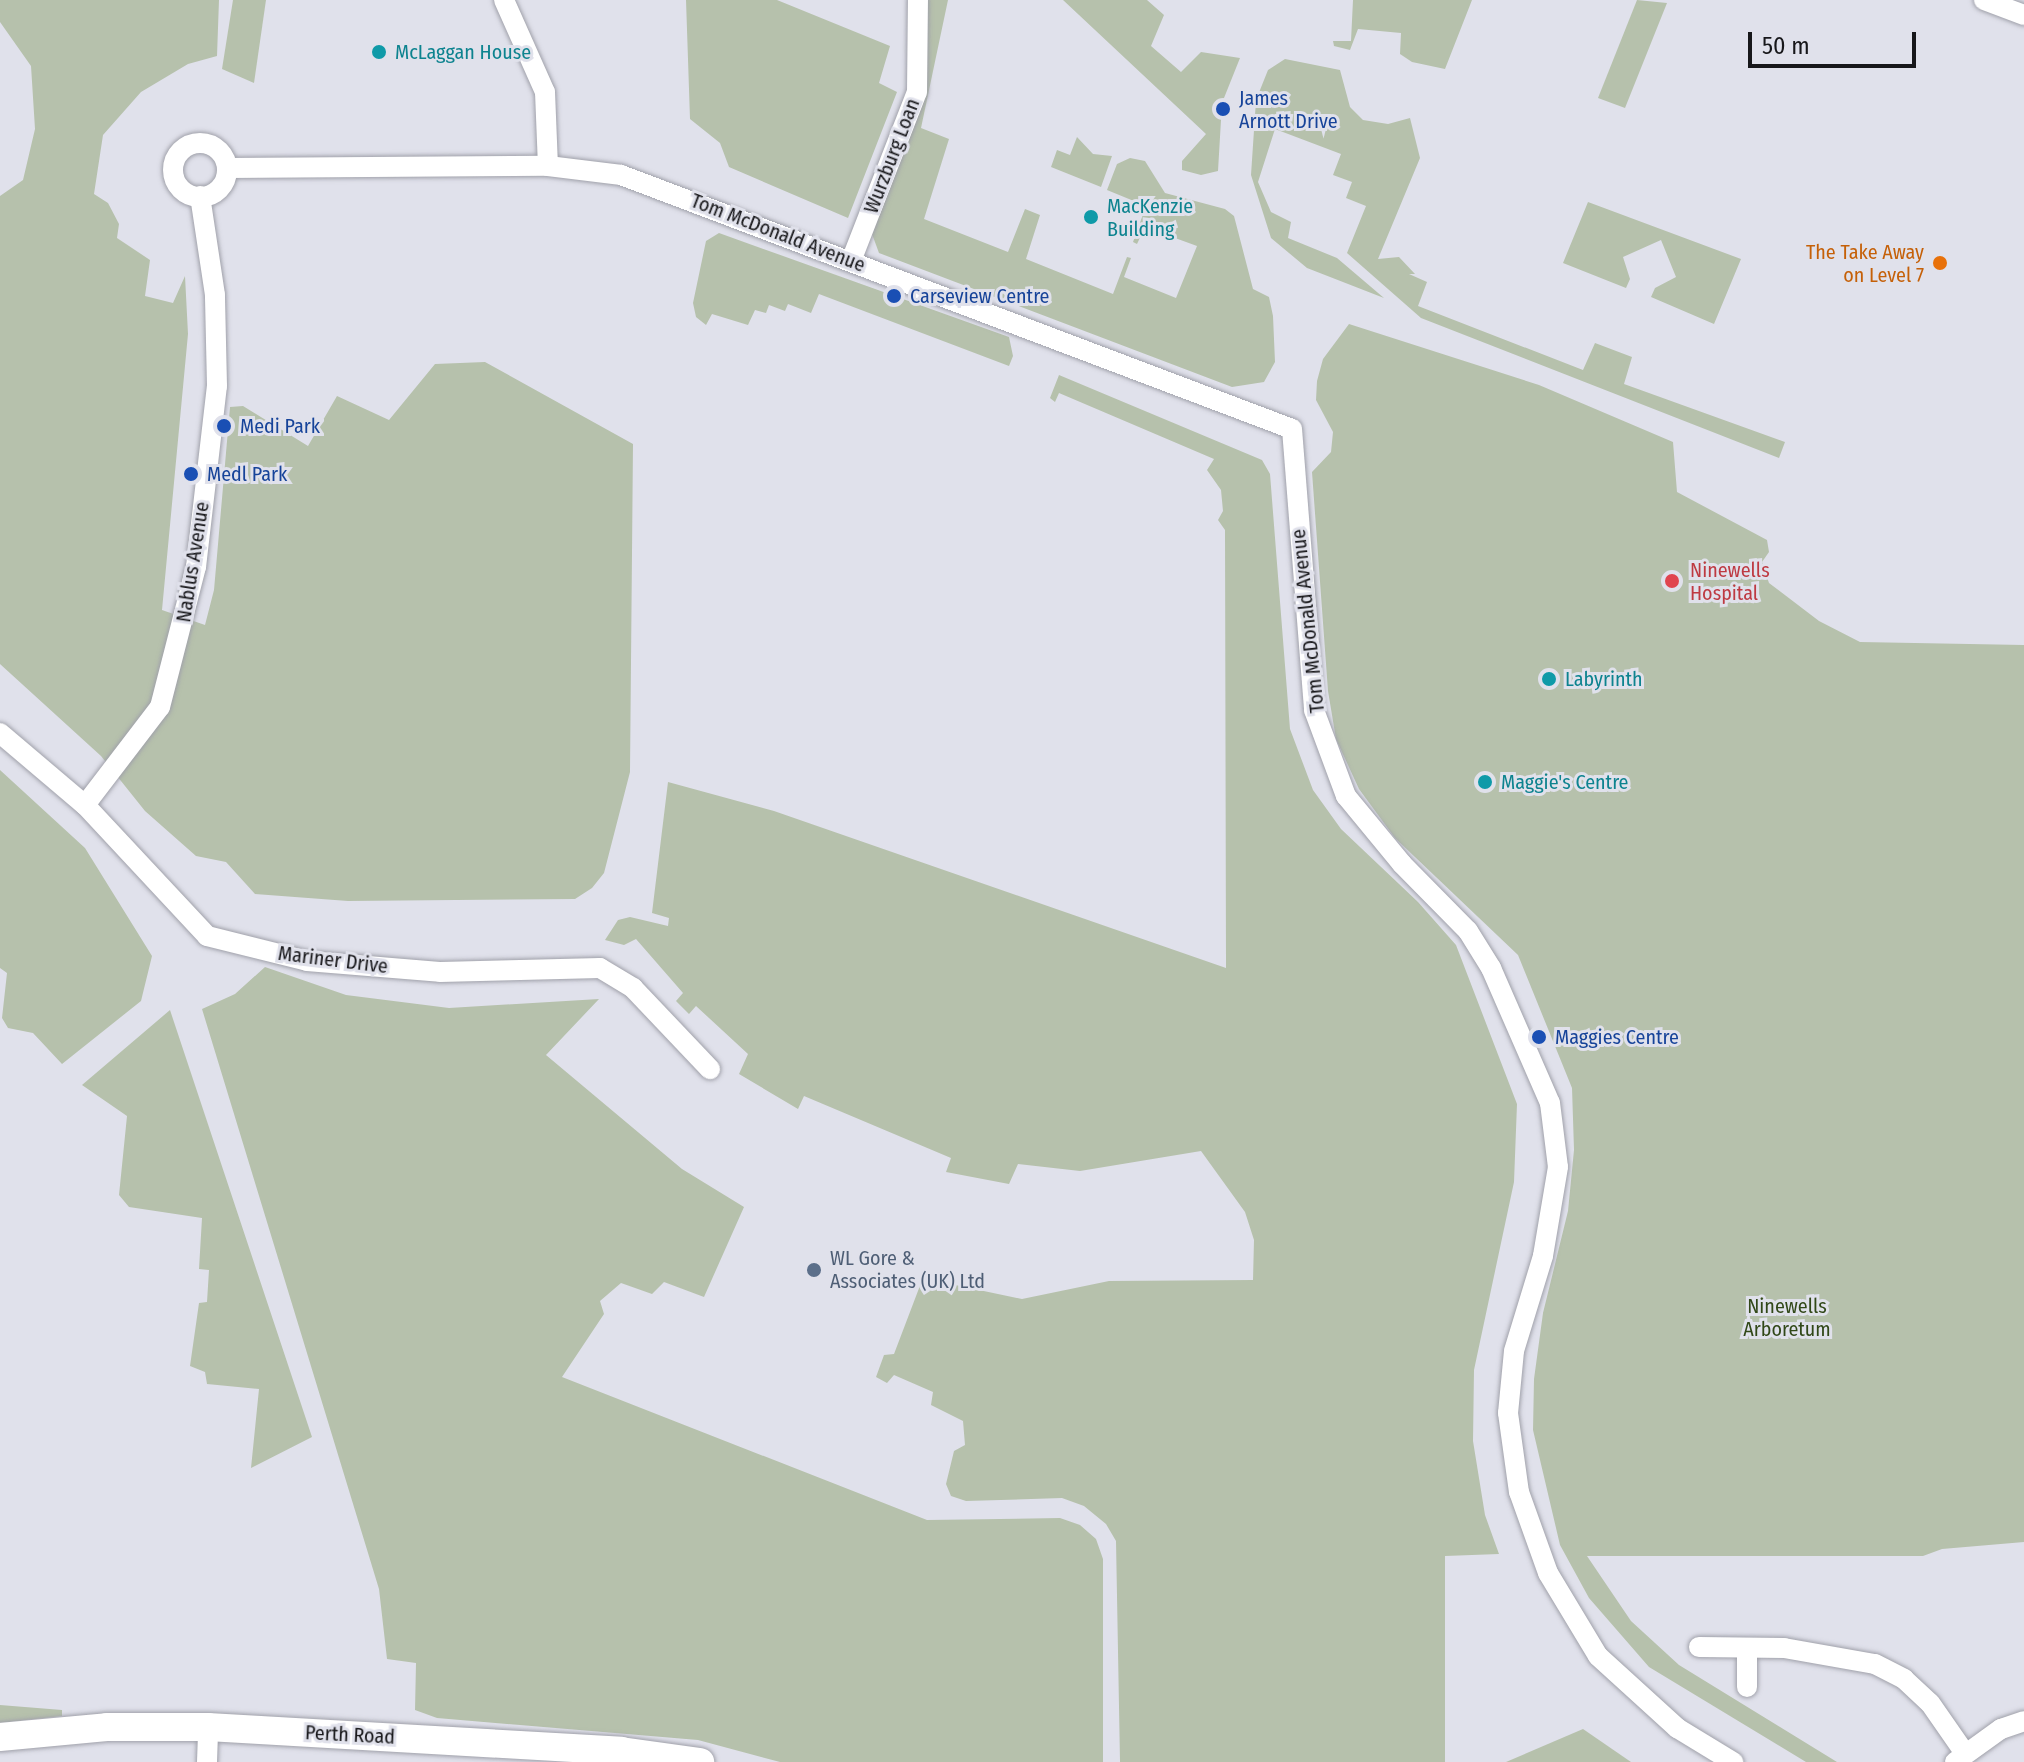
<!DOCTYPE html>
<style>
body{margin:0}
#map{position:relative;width:2024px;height:1762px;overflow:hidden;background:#e0e1eb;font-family:"Fira Sans Condensed",sans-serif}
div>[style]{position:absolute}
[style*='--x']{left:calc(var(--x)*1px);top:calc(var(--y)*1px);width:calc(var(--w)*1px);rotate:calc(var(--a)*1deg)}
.green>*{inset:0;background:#b6c1ac}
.roads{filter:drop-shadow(0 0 2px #a0a1aa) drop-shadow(0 0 2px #a0a1aa)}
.street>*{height:20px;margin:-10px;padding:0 10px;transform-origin:10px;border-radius:10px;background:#fff}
.street>.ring{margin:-10px;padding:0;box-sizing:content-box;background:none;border:20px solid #fff;border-radius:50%}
.secondary>*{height:28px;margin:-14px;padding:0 14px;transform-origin:14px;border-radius:14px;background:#fff}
.dots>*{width:22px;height:22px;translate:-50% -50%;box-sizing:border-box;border:4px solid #e0e1eb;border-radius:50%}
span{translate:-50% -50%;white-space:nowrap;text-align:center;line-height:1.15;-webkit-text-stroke:6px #e0e1eb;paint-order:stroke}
.culture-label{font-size:20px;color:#0d838f}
.left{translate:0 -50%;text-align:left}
.transit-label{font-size:20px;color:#164399}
.street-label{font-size:20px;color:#17171a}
.food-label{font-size:20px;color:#c56008}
.right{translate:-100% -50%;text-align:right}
.health-label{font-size:20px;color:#be3a42}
.service-label{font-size:20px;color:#4e5e75}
.park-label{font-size:20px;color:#314818}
.scale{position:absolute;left:1748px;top:32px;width:168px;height:36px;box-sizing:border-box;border:4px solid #17171a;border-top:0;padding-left:10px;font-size:24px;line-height:28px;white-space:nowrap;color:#17171a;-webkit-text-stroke:6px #e0e1eb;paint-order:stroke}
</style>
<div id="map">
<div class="green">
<div style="clip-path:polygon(0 0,219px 0,217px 56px,188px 64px,141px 92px,103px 135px,94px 194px,108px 203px,119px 224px,117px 238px,150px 260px,145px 296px,173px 303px,185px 276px,188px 334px,162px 610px,205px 625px,214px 590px,230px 407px,243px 406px,308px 446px,337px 396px,389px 420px,435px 364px,485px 362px,633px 444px,630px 772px,604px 873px,592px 888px,575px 899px,348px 901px,255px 894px,226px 862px,196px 856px,145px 811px,101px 756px,0 664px,0 196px,23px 180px,35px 129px,31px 66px,0 22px)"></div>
<div style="clip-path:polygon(233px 0,266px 0,254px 83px,222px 69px)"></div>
<div style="clip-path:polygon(686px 0,777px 0,890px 46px,879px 83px,897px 92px,848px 218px,729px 167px,720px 143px,690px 119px)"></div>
<div style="clip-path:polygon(924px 0,948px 0,921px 128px,949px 139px,924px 219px,1008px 252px,1025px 209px,1040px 215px,1026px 259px,1113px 294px,1127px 257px,1131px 258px,1124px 277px,1176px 298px,1197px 246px,1145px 227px,1137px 244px,1133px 242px,1146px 206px,1107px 190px,1117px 164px,1130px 158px,1145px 161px,1165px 193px,1225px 209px,1234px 216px,1253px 289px,1269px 297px,1273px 316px,1275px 362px,1264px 382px,1232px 387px,879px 253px,872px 234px,921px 97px)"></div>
<div style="clip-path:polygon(1063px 0,1147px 0,1164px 15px,1151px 46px,1181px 72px,1201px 52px,1240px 58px,1222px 103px,1218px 171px,1201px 175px,1182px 170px,1182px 161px,1206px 134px)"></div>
<div style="clip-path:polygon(1353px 0,1472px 0,1445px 69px,1412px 62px,1400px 54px,1401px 33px,1358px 29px,1350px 50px,1334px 46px,1333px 41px,1351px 41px)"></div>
<div style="clip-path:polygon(1637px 0,1667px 3px,1625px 108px,1598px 98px)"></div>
<div style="clip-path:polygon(1285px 59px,1340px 70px,1350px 107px,1363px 120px,1388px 124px,1410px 118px,1420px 158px,1378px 259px,1399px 257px,1415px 274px,1409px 274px,1427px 282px,1418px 306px,1583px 370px,1595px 343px,1632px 357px,1624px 384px,1785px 442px,1779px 458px,1421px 318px,1347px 253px,1366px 206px,1346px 198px,1352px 182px,1333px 175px,1341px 154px,1275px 129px,1258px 182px,1271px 212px,1291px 222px,1288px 238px,1337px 258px,1384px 298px,1307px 268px,1271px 238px,1251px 175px,1256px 100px,1268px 70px)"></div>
<div style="clip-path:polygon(1077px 137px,1093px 154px,1112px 156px,1101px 187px,1051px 167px,1057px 150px,1070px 155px)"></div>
<div style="clip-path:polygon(1588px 202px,1741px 259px,1714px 324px,1651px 297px,1655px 288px,1676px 277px,1661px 240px,1623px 257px,1630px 279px,1626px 288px,1563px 263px)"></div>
<div style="clip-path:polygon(719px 233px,1009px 337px,1013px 356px,1009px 366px,819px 294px,811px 313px,788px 304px,785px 311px,769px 305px,766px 313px,755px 310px,748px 325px,712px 314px,706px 325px,696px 317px,693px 303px,706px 241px)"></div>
<div style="clip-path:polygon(1349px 324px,1539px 385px,1673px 442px,1677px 492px,1767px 540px,1769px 552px,1762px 562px,1769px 583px,1819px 621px,1860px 642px,2024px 645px,2024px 1542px,1942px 1549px,1923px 1556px,1587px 1556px,1631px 1621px,1679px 1665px,1837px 1762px,1806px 1762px,1649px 1667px,1589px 1598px,1560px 1545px,1533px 1430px,1534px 1379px,1543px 1313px,1568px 1211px,1574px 1150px,1572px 1088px,1518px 955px,1395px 838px,1359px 789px,1336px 739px,1328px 691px,1312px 472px,1331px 452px,1333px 432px,1316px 400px,1317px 381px,1323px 359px)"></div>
<div style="clip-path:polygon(1059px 375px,1262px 460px,1270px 474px,1290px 729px,1313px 790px,1341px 829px,1418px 902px,1456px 945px,1517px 1104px,1514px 1182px,1474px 1370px,1473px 1441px,1485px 1515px,1499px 1554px,1445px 1556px,1445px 1762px,1120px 1762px,1116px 1541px,1106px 1524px,1084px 1506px,1062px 1498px,966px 1501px,951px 1496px,946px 1484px,954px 1451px,965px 1445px,963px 1421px,931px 1405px,933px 1392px,894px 1375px,887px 1383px,876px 1377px,884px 1355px,894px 1354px,921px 1283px,927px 1279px,1022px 1299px,1109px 1281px,1253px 1280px,1254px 1240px,1245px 1212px,1201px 1151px,1080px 1171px,1018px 1164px,1009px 1184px,946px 1172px,951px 1158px,804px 1096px,798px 1109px,739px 1074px,748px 1054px,696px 1006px,689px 1014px,676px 1001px,683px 993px,636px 939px,624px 945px,605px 940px,618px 920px,630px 917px,668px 926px,669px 918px,652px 913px,668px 782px,774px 811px,1226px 968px,1225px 530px,1218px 520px,1223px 511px,1221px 490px,1207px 470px,1214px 459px,1059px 393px,1055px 402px,1050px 398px)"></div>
<div style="clip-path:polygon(0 770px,85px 848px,152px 956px,141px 1001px,62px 1064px,33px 1033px,8px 1028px,2px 1018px,7px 973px,0 968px)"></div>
<div style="clip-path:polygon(265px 967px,346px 995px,449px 1008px,599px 999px,546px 1055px,682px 1169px,744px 1207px,704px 1297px,664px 1282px,652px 1294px,621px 1283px,600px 1301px,604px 1314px,562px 1377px,927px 1520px,1060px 1518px,1080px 1525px,1096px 1539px,1103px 1559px,1103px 1762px,780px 1762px,698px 1740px,437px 1718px,415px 1710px,416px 1663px,387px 1659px,379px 1589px,202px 1009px,235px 994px)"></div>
<div style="clip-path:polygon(170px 1010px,312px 1437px,251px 1468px,259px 1389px,207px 1384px,205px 1372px,190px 1366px,199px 1303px,207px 1302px,209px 1270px,199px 1269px,202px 1218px,129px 1207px,119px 1195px,127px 1116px,82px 1085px)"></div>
<div style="clip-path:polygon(0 1705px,62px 1710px,62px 1716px,0 1723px)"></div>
<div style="clip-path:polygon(1583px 1729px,1631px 1762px,1506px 1762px)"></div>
</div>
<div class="roads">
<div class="street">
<div style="--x:504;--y:0;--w:101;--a:66"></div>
<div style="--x:545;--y:92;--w:74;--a:87.7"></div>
<div style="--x:1984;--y:0;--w:43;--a:20.6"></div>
<div class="ring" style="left:173px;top:143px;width:34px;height:34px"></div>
<div style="--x:227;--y:168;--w:321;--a:-0.4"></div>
<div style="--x:548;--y:166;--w:74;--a:7"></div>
<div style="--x:621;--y:175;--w:717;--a:20.73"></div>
<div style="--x:1292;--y:429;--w:282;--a:85.5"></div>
<div style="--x:1314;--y:710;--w:92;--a:69.6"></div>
<div style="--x:1346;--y:796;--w:88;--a:50.5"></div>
<div style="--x:1402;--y:864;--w:94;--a:45.4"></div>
<div style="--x:1468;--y:931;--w:44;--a:58.1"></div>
<div style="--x:1491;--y:968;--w:147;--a:66.4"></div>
<div style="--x:1550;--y:1103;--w:64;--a:82.9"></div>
<div style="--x:1558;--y:1167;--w:90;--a:99.6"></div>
<div style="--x:1543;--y:1256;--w:99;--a:107"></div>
<div style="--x:1514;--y:1351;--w:62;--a:95.5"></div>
<div style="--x:1508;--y:1413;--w:80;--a:82.1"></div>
<div style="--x:1519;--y:1492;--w:86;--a:70.3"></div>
<div style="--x:1548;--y:1573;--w:97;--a:58.9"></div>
<div style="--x:1598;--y:1656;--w:107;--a:42.3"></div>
<div style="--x:1677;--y:1728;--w:66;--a:31.3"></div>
<div style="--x:851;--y:261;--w:181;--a:-68.7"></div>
<div style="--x:917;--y:92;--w:92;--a:-89.4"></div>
<div style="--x:0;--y:733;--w:111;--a:40.3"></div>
<div style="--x:85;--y:805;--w:179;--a:47"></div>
<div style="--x:207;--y:936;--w:103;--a:14"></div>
<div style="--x:307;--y:961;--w:133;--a:4.7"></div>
<div style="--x:440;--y:972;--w:160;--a:-1.4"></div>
<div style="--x:600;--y:968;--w:39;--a:31"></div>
<div style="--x:633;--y:988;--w:112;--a:46.5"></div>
<div style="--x:85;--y:805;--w:123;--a:-52.6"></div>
<div style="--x:160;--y:707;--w:145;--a:-75.6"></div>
<div style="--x:196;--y:567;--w:182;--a:-83.4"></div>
<div style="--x:217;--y:386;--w:91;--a:-91.3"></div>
<div style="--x:215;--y:295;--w:100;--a:-98.6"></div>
<div style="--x:1699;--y:1647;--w:85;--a:0.7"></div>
<div style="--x:1784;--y:1648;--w:92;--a:10"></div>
<div style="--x:1875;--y:1664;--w:33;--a:27"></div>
<div style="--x:1904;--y:1679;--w:35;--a:43"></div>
<div style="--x:1930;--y:1703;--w:60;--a:55.2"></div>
<div style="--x:1747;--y:1687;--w:39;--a:-90"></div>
<div style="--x:207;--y:1762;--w:35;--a:-88"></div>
<div style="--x:1955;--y:1762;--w:57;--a:-35.7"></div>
<div style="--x:2001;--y:1729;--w:24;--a:-19"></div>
</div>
<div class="secondary">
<div style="--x:0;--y:1737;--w:107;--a:-5.3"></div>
<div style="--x:107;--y:1727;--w:101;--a:0"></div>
<div style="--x:208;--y:1727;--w:414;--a:3.3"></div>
<div style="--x:621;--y:1751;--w:80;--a:7.9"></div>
</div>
</div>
<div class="dots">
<div style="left:379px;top:52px;background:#0f9aa8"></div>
<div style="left:1223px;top:109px;background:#1a4fb4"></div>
<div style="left:1091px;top:217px;background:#0f9aa8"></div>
<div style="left:1940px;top:263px;background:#e8710a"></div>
<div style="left:894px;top:296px;background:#1a4fb4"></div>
<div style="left:224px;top:426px;background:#1a4fb4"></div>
<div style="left:191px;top:474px;background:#1a4fb4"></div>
<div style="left:1672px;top:581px;background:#e0444e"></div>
<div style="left:1549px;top:679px;background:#0f9aa8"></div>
<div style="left:1485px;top:782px;background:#0f9aa8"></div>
<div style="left:1539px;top:1037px;background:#1a4fb4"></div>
<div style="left:814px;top:1270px;background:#5c6f8a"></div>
</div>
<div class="culture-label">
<span class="left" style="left:395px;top:52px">McLaggan House</span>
<span class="left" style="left:1107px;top:218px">MacKenzie<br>Building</span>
<span class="left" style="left:1565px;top:679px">Labyrinth</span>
<span class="left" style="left:1501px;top:782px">Maggie's Centre</span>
</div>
<div class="transit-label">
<span class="left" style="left:1239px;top:110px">James<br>Arnott Drive</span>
<span class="left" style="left:910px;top:296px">Carseview Centre</span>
<span class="left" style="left:240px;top:426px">Medi Park</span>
<span class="left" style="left:207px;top:474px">Medl Park</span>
<span class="left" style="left:1555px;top:1037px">Maggies Centre</span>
</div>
<div class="street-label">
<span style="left:892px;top:156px;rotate:-69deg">Wurzburg Loan</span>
<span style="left:778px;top:233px;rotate:21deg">Tom McDonald Avenue</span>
<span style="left:193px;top:562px;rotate:-81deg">Nablus Avenue</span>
<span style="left:1308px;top:621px;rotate:-96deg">Tom McDonald Avenue</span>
<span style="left:333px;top:960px;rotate:7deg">Mariner Drive</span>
<span style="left:350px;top:1735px;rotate:3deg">Perth Road</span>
</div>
<div class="food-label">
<span class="right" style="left:1924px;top:264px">The Take Away<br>on Level 7</span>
</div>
<div class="health-label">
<span class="left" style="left:1690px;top:582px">Ninewells<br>Hospital</span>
</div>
<div class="service-label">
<span class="left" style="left:830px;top:1270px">WL Gore &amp;<br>Associates (UK) Ltd</span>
</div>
<div class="park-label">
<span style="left:1787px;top:1318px">Ninewells<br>Arboretum</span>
</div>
<div class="scale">50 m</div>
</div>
